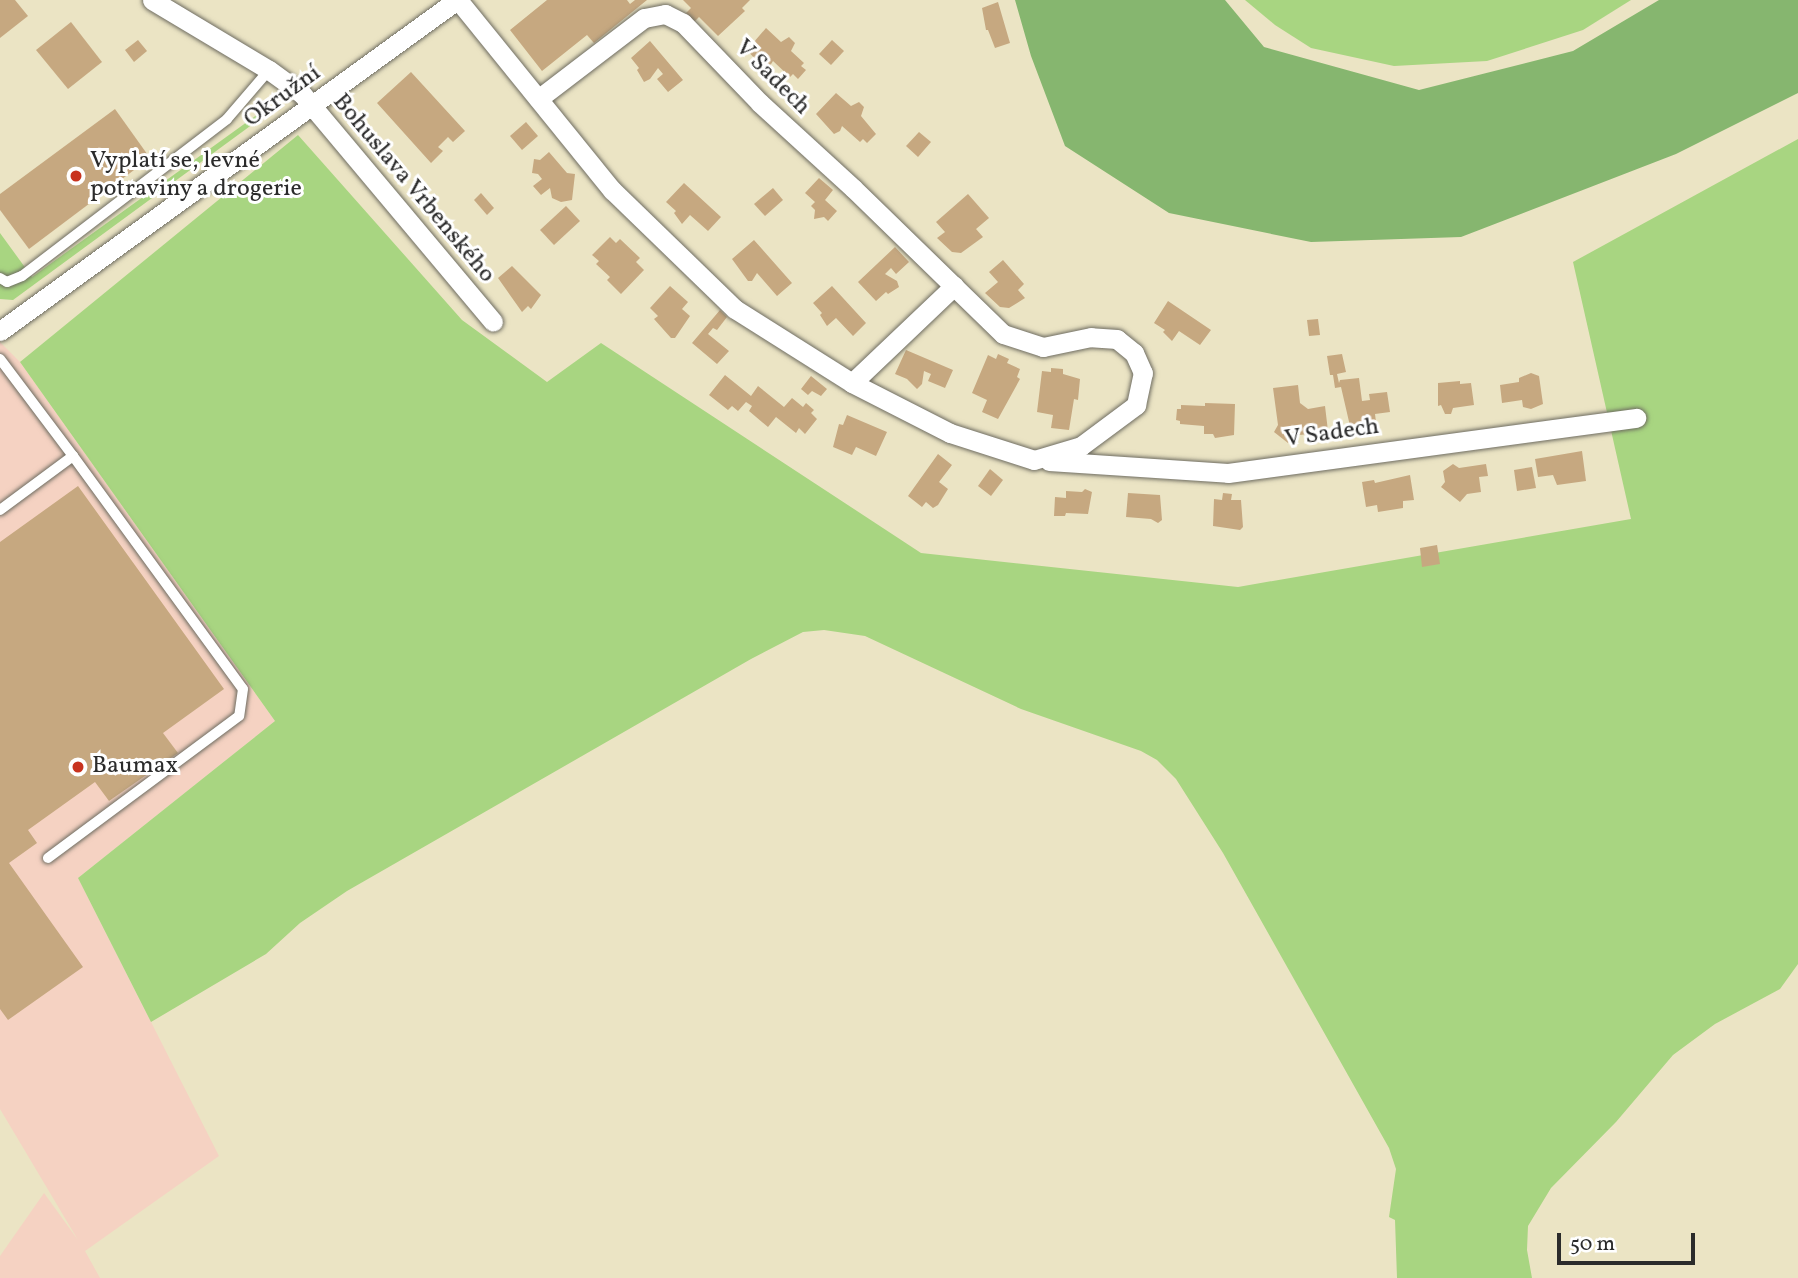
<!DOCTYPE html>
<meta charset="utf-8">
<style>
body{margin:0}
#map{position:relative;width:1798px;height:1278px;overflow:hidden;background:#ebe4c4;font-family:Vollkorn,serif}
div>[style]{position:absolute}
[style*='--x']{left:calc(var(--x)*1px);top:calc(var(--y)*1px);width:calc(var(--w)*1px);rotate:calc(var(--a)*1deg)}
.built>*{inset:0;background:#f5d2c2}
.green>*{inset:0;background:#a8d581}
.forest>*{inset:0;background:#86b66f}
.building>*{inset:0;background:#c6a880}
.roads{filter:drop-shadow(0 0 2px #6e6c61) drop-shadow(0 0 2px #6e6c61)}
.service>*{height:10px;margin:-5px;padding:0 5px;transform-origin:5px;border-radius:5px;background:#fff}
.minor>*{height:19px;margin:-9.5px;padding:0 9.5px;transform-origin:9.5px;border-radius:9.5px;background:#fff}
.dots>*{width:19px;height:19px;translate:-50% -50%;box-sizing:border-box;border:4px solid #fff;border-radius:50%}
span{translate:-50% -50%;white-space:nowrap;text-align:center;line-height:1.15;-webkit-text-stroke:6px #fff;paint-order:stroke}
.street-label{font-size:24px;color:#2b2b2b}
.poi-label{font-size:24px;color:#2b2b2b}
.left{translate:0 -50%;text-align:left}
.scale{position:absolute;left:1557px;top:1233px;width:138px;height:32px;box-sizing:border-box;border:4px solid #2b2b2b;border-top:0;padding-left:9px;font-size:21px;line-height:24px;white-space:nowrap;color:#2b2b2b;-webkit-text-stroke:5px #fff;paint-order:stroke}
</style>
<div id="map">
<div class="built">
<div style="clip-path:polygon(0 342px,20px 362px,275px 721px,78px 878px,219px 1156px,85px 1251px,100px 1278px,0 1278px,0 1256px,44px 1193px,78px 1240px,0 1109px)"></div>
</div>
<div class="green">
<div style="clip-path:polygon(1245px 0,1631px 0,1583px 30px,1487px 61px,1394px 66px,1311px 48px,1275px 25px)"></div>
<div style="clip-path:polygon(255px 103px,272px 110px,13px 300px,0 299px,0 233px,32px 277px,258px 114px)"></div>
<div style="clip-path:polygon(298px 135px,462px 320px,547px 382px,601px 343px,921px 553px,1238px 587px,1631px 519px,1573px 262px,1798px 139px,1798px 964px,1780px 989px,1715px 1024px,1673px 1055px,1616px 1122px,1551px 1188px,1528px 1226px,1527px 1250px,1532px 1278px,1397px 1278px,1395px 1220px,1389px 1217px,1396px 1169px,1389px 1148px,1223px 853px,1176px 779px,1157px 760px,1141px 751px,1021px 709px,865px 636px,824px 630px,803px 632px,751px 659px,347px 891px,300px 923px,266px 954px,151px 1022px,78px 878px,275px 721px,20px 362px)"></div>
</div>
<div class="forest">
<div style="clip-path:polygon(1015px 0,1225px 0,1264px 47px,1419px 90px,1573px 51px,1659px 0,1798px 0,1798px 93px,1676px 154px,1461px 237px,1311px 242px,1169px 213px,1065px 146px,1031px 56px)"></div>
</div>
<div class="building">
<div style="clip-path:polygon(0 0,15px 0,28px 16px,0 38px)"></div>
<div style="clip-path:polygon(547px 0,627px 0,630px 4px,635px 0,647px 0,594px 43px,587px 35px,542px 71px,510px 30px)"></div>
<div style="clip-path:polygon(683px 0,750px 0,742px 8px,745px 11px,718px 36px,699px 17px,694px 22px,686px 13px,691px 8px)"></div>
<div style="clip-path:polygon(998px 2px,1010px 43px,995px 48px,988px 30px,986px 30px,982px 8px)"></div>
<div style="clip-path:polygon(71px 22px,102px 62px,68px 89px,36px 50px)"></div>
<div style="clip-path:polygon(766px 28px,781px 42px,789px 37px,795px 43px,791px 51px,804px 63px,801px 66px,806px 70px,798px 79px,793px 74px,790px 77px,773px 61px,768px 69px,764px 69px,747px 50px)"></div>
<div style="clip-path:polygon(138px 40px,147px 51px,134px 62px,125px 50px)"></div>
<div style="clip-path:polygon(832px 40px,844px 51px,831px 65px,819px 54px)"></div>
<div style="clip-path:polygon(650px 41px,683px 80px,668px 92px,657px 79px,663px 74px,658px 68px,650px 79px,644px 82px,637px 70px,639px 68px,631px 58px)"></div>
<div style="clip-path:polygon(411px 72px,465px 131px,453px 142px,448px 137px,438px 147px,443px 151px,431px 163px,377px 103px)"></div>
<div style="clip-path:polygon(836px 93px,851px 106px,859px 102px,864px 107px,861px 116px,876px 134px,867px 143px,863px 139px,860px 142px,842px 126px,840px 131px,834px 134px,816px 114px)"></div>
<div style="clip-path:polygon(115px 109px,150px 158px,29px 249px,0 210px,0 194px)"></div>
<div style="clip-path:polygon(526px 122px,538px 136px,522px 150px,510px 136px)"></div>
<div style="clip-path:polygon(919px 132px,931px 142px,918px 157px,906px 146px)"></div>
<div style="clip-path:polygon(549px 152px,567px 173px,575px 174px,572px 200px,561px 202px,552px 198px,550px 188px,541px 195px,533px 186px,542px 179px,538px 174px,532px 173px,534px 159px,540px 160px)"></div>
<div style="clip-path:polygon(819px 178px,833px 190px,825px 200px,837px 211px,828px 221px,824px 217px,814px 219px,815px 210px,811px 206px,815px 202px,805px 193px)"></div>
<div style="clip-path:polygon(684px 183px,721px 217px,708px 231px,690px 215px,682px 224px,674px 213px,676px 211px,666px 202px)"></div>
<div style="clip-path:polygon(773px 188px,783px 200px,765px 216px,754px 204px)"></div>
<div style="clip-path:polygon(481px 193px,494px 208px,487px 215px,474px 200px)"></div>
<div style="clip-path:polygon(968px 194px,989px 218px,976px 229px,983px 237px,961px 253px,952px 252px,937px 238px,945px 232px,936px 222px)"></div>
<div style="clip-path:polygon(566px 206px,580px 221px,554px 245px,540px 230px)"></div>
<div style="clip-path:polygon(610px 237px,616px 243px,620px 239px,640px 258px,636px 262px,644px 270px,621px 294px,607px 280px,610px 277px,596px 264px,599px 261px,592px 255px)"></div>
<div style="clip-path:polygon(754px 240px,792px 283px,777px 296px,757px 273px,752px 281px,748px 281px,732px 259px)"></div>
<div style="clip-path:polygon(895px 247px,909px 262px,896px 274px,891px 268px,885px 274px,897px 281px,899px 287px,888px 294px,886px 292px,876px 301px,858px 282px)"></div>
<div style="clip-path:polygon(1003px 260px,1024px 284px,1018px 290px,1025px 298px,1009px 308px,1000px 307px,985px 293px,998px 282px,989px 272px)"></div>
<div style="clip-path:polygon(512px 266px,541px 295px,531px 309px,528px 306px,522px 312px,498px 278px)"></div>
<div style="clip-path:polygon(670px 286px,688px 302px,682px 309px,690px 316px,675px 338px,671px 338px,654px 319px,658px 316px,650px 308px)"></div>
<div style="clip-path:polygon(832px 286px,866px 323px,853px 336px,836px 318px,827px 326px,820px 315px,822px 313px,813px 303px)"></div>
<div style="clip-path:polygon(1168px 301px,1211px 330px,1200px 345px,1179px 331px,1172px 341px,1163px 332px,1165px 330px,1154px 323px)"></div>
<div style="clip-path:polygon(720px 310px,727px 317px,717px 330px,713px 328px,708px 334px,729px 351px,717px 364px,692px 343px)"></div>
<div style="clip-path:polygon(1318px 319px,1320px 335px,1309px 336px,1307px 320px)"></div>
<div style="clip-path:polygon(906px 350px,953px 370px,945px 388px,928px 381px,931px 374px,924px 371px,922px 384px,917px 389px,907px 379px,895px 374px)"></div>
<div style="clip-path:polygon(998px 354px,1009px 359px,1007px 363px,1020px 369px,1017px 377px,1020px 379px,998px 419px,982px 412px,987px 400px,972px 393px,988px 355px,996px 359px)"></div>
<div style="clip-path:polygon(1342px 354px,1346px 372px,1337px 374px,1339px 383px,1340px 380px,1359px 378px,1362px 401px,1370px 400px,1369px 394px,1387px 392px,1390px 412px,1375px 414px,1376px 422px,1371px 429px,1364px 424px,1350px 426px,1341px 387px,1335px 388px,1333px 375px,1330px 375px,1327px 356px)"></div>
<div style="clip-path:polygon(1051px 368px,1063px 369px,1063px 374px,1080px 379px,1078px 400px,1074px 399px,1069px 430px,1051px 428px,1053px 415px,1037px 412px,1042px 371px,1051px 372px)"></div>
<div style="clip-path:polygon(1531px 373px,1539px 376px,1543px 404px,1531px 409px,1523px 407px,1522px 400px,1502px 403px,1500px 385px,1519px 382px,1519px 378px)"></div>
<div style="clip-path:polygon(725px 375px,751px 396px,758px 386px,784px 407px,792px 398px,803px 407px,806px 403px,814px 410px,811px 413px,817px 419px,805px 434px,799px 428px,796px 433px,776px 417px,768px 427px,749px 411px,752px 406px,746px 402px,738px 411px,732px 406px,728px 410px,709px 395px)"></div>
<div style="clip-path:polygon(811px 376px,827px 389px,821px 396px,812px 391px,808px 395px,801px 389px)"></div>
<div style="clip-path:polygon(1460px 381px,1460px 384px,1471px 383px,1474px 405px,1453px 408px,1451px 414px,1445px 414px,1441px 405px,1438px 406px,1438px 383px)"></div>
<div style="clip-path:polygon(1298px 385px,1300px 403px,1308px 409px,1325px 406px,1328px 431px,1320px 435px,1316px 433px,1292px 436px,1288px 443px,1274px 432px,1278px 425px,1273px 388px)"></div>
<div style="clip-path:polygon(1205px 403px,1235px 404px,1234px 435px,1215px 438px,1213px 434px,1204px 434px,1204px 426px,1180px 424px,1180px 421px,1176px 420px,1177px 409px,1181px 409px,1181px 405px,1205px 406px)"></div>
<div style="clip-path:polygon(847px 415px,887px 432px,876px 456px,856px 447px,852px 455px,833px 447px,839px 424px,843px 425px)"></div>
<div style="clip-path:polygon(1582px 451px,1586px 481px,1557px 485px,1553px 475px,1538px 477px,1535px 459px)"></div>
<div style="clip-path:polygon(938px 454px,952px 465px,939px 482px,948px 489px,938px 505px,933px 508px,926px 502px,922px 507px,908px 496px)"></div>
<div style="clip-path:polygon(1453px 464px,1459px 468px,1486px 464px,1488px 476px,1479px 477px,1481px 492px,1467px 494px,1460px 502px,1441px 487px,1445px 482px,1443px 471px)"></div>
<div style="clip-path:polygon(1532px 467px,1536px 488px,1517px 491px,1514px 470px)"></div>
<div style="clip-path:polygon(990px 469px,1003px 480px,991px 496px,978px 486px)"></div>
<div style="clip-path:polygon(1410px 475px,1414px 500px,1403px 501px,1403px 508px,1378px 512px,1377px 505px,1366px 507px,1362px 482px,1374px 480px,1375px 483px)"></div>
<div style="clip-path:polygon(78px 486px,224px 689px,163px 733px,178px 753px,109px 801px,95px 782px,28px 830px,37px 843px,9px 863px,83px 967px,8px 1020px,0 1009px,0 542px)"></div>
<div style="clip-path:polygon(1085px 489px,1092px 492px,1088px 514px,1066px 513px,1065px 516px,1054px 516px,1055px 497px,1066px 498px,1066px 491px,1082px 492px)"></div>
<div style="clip-path:polygon(1128px 493px,1160px 495px,1162px 520px,1158px 523px,1151px 519px,1126px 517px)"></div>
<div style="clip-path:polygon(1223px 493px,1232px 494px,1231px 500px,1241px 500px,1243px 527px,1240px 530px,1213px 526px,1214px 499px,1222px 500px)"></div>
<div style="clip-path:polygon(1437px 545px,1440px 564px,1422px 567px,1420px 548px)"></div>
</div>
<div class="roads">
<div class="service">
<div style="--x:0;--y:278;--w:8;--a:30"></div>
<div style="--x:7;--y:282;--w:16;--a:-22"></div>
<div style="--x:22;--y:276;--w:258;--a:-37.4"></div>
<div style="--x:227;--y:119;--w:65;--a:-49.4"></div>
<div style="--x:0;--y:359;--w:121;--a:53"></div>
<div style="--x:0;--y:510;--w:91;--a:-36.5"></div>
<div style="--x:73;--y:456;--w:288;--a:53.9"></div>
<div style="--x:243;--y:689;--w:27;--a:98"></div>
<div style="--x:239;--y:716;--w:238;--a:143.4"></div>
</div>
<div class="minor">
<div style="--x:152;--y:0;--w:136;--a:30.9"></div>
<div style="--x:269;--y:70;--w:41;--a:36"></div>
<div style="--x:302;--y:94;--w:297;--a:50"></div>
<div style="--x:458;--y:0;--w:245;--a:51"></div>
<div style="--x:612;--y:190;--w:171;--a:44.1"></div>
<div style="--x:735;--y:309;--w:138;--a:32.3"></div>
<div style="--x:852;--y:383;--w:110;--a:27"></div>
<div style="--x:950;--y:433;--w:88;--a:17.8"></div>
<div style="--x:1034;--y:460;--w:49;--a:-16.6"></div>
<div style="--x:1081;--y:446;--w:69;--a:-36.7"></div>
<div style="--x:1136;--y:405;--w:33;--a:-78"></div>
<div style="--x:1143;--y:373;--w:22;--a:-114"></div>
<div style="--x:1134;--y:353;--w:22;--a:-141"></div>
<div style="--x:1117;--y:339;--w:26;--a:-176"></div>
<div style="--x:1091;--y:337;--w:49;--a:168.2"></div>
<div style="--x:1043;--y:347;--w:42;--a:-162"></div>
<div style="--x:1003;--y:334;--w:209;--a:-135.8"></div>
<div style="--x:853;--y:188;--w:126;--a:-137.6"></div>
<div style="--x:760;--y:103;--w:111;--a:-133.9"></div>
<div style="--x:683;--y:23;--w:20;--a:-153"></div>
<div style="--x:665;--y:14;--w:21;--a:169"></div>
<div style="--x:644;--y:18;--w:133;--a:142.6"></div>
<div style="--x:0;--y:331;--w:564;--a:-35.92"></div>
<div style="--x:852;--y:383;--w:141;--a:-43.6"></div>
<div style="--x:1049;--y:461;--w:179;--a:3.8"></div>
<div style="--x:1228;--y:473;--w:412;--a:-7.7"></div>
</div>
</div>
<div class="dots">
<div style="left:76px;top:176px;background:#c8321e"></div>
<div style="left:78px;top:767px;background:#c8321e"></div>
</div>
<div class="street-label">
<span style="left:772px;top:78px;rotate:45deg">V Sadech</span>
<span style="left:283px;top:97px;rotate:-36deg">Okružní</span>
<span style="left:413px;top:189px;rotate:50deg">Bohuslava Vrbenského</span>
<span style="left:1332px;top:434px;rotate:-8deg">V Sadech</span>
</div>
<div class="poi-label">
<span class="left" style="left:90px;top:176px">Vyplatí se, levné<br>potraviny a drogerie</span>
<span class="left" style="left:92px;top:767px">Baumax</span>
</div>
<div class="scale">50 m</div>
</div>
